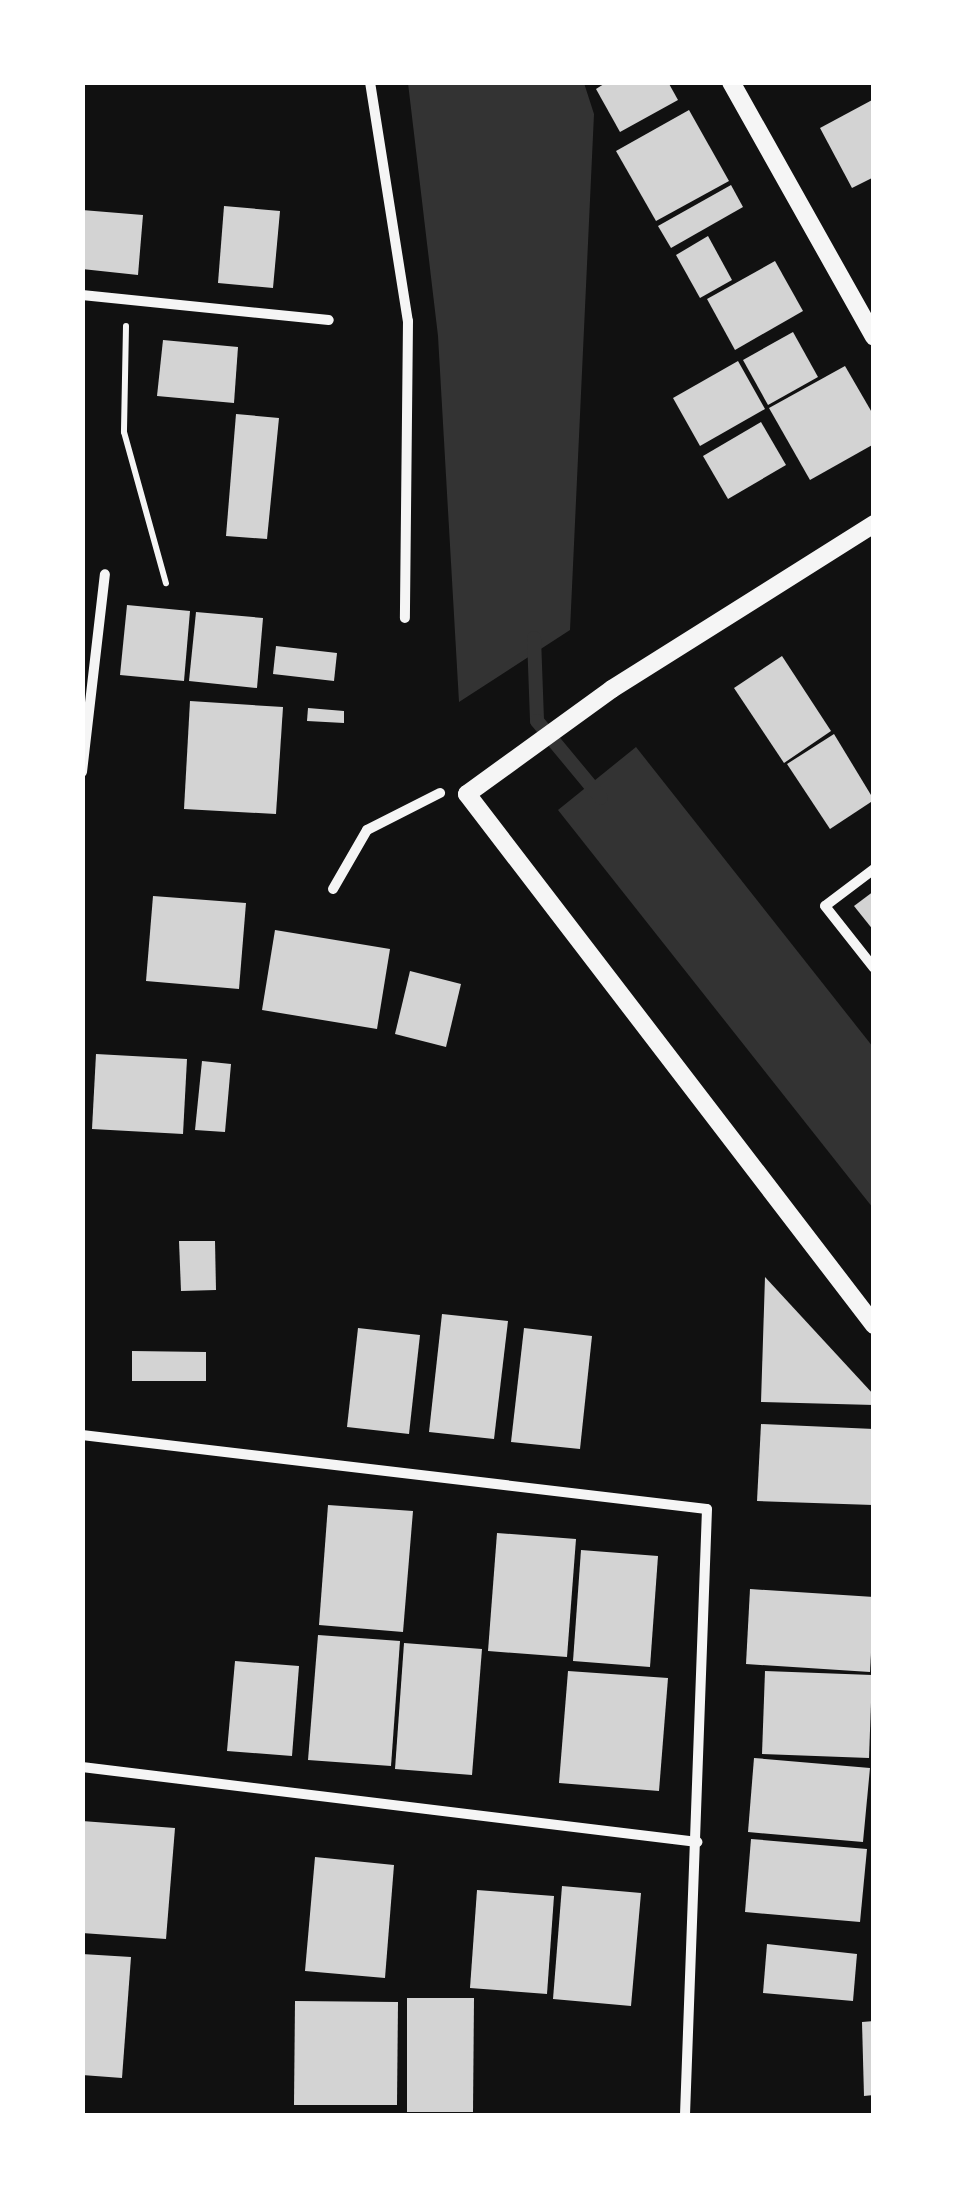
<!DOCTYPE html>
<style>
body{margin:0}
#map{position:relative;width:956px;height:2198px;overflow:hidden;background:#111;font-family:Cabin,sans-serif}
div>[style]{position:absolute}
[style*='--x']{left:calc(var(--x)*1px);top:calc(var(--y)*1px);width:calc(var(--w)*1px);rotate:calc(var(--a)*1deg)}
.water>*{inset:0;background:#333}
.stream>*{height:14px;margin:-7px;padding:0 7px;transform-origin:7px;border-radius:7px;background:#333}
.building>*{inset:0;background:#d3d3d3}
.path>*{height:6px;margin:-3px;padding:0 3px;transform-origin:3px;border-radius:3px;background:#f5f5f5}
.minor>*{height:10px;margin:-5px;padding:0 5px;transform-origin:5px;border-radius:5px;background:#f5f5f5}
.tertiary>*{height:18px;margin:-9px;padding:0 9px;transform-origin:9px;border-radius:9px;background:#f5f5f5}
span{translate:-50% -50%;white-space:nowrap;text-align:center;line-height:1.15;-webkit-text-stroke:9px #fff;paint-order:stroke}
.frame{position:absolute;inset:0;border:85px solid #fff;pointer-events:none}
</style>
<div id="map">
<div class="water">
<div style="clip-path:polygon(408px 83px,584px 83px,594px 114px,570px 630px,459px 702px,438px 336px)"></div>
<div style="clip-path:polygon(636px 747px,873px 1047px,873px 1208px,558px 810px)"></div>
</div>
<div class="stream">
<div style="--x:534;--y:638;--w:83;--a:87.9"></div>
<div style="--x:537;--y:721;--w:100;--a:50.3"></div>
</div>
<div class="building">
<div style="clip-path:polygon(607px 82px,668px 82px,678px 100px,620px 132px,596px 89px)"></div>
<div style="clip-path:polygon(874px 99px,874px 177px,852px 188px,820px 128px)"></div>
<div style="clip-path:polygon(689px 110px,729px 181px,656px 221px,616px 151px)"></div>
<div style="clip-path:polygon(731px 185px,743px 207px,671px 248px,658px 226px)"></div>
<div style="clip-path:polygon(224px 206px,280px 211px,273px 288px,218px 283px)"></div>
<div style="clip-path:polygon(82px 210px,143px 215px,138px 275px,82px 269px)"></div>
<div style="clip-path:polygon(708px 236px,732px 280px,700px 298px,676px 255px)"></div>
<div style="clip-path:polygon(775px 261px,803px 311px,735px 350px,707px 299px)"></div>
<div style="clip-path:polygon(793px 332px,818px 377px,768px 405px,743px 360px)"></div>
<div style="clip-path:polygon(163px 340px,238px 347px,234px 403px,157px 396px)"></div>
<div style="clip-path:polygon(738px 361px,765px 409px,700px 446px,673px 398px)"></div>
<div style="clip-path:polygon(845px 366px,874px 416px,874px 444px,810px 480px,769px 408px)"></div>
<div style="clip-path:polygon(236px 414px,279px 418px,267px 539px,226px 536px)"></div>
<div style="clip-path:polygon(761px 422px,786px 465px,728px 499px,703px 456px)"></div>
<div style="clip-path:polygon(127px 605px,190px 611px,184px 681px,120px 675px)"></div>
<div style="clip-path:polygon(196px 612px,263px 618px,257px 688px,189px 681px)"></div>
<div style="clip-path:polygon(276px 646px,337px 653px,334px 681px,273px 674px)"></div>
<div style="clip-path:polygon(782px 656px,831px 731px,784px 763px,734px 688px)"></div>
<div style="clip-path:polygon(190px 701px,283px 707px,276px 814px,184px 809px)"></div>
<div style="clip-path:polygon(308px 708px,344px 711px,344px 723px,307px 721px)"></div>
<div style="clip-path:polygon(834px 734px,874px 800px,830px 829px,787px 764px)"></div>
<div style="clip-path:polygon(874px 891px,874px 931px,854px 906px)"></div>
<div style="clip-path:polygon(153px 896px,246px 903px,239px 989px,146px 981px)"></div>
<div style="clip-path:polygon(275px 930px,390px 949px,377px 1029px,262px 1010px)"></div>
<div style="clip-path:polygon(410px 971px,461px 984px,446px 1047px,395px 1034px)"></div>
<div style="clip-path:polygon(96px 1054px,187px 1059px,183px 1134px,92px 1129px)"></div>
<div style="clip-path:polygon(202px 1061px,231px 1064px,225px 1132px,195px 1130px)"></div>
<div style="clip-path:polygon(179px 1241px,215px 1241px,216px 1290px,181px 1291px)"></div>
<div style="clip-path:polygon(765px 1277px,874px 1395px,874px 1405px,761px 1402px)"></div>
<div style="clip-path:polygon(442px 1314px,508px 1321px,494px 1439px,429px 1432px)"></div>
<div style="clip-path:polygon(358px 1328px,420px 1335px,409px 1434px,347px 1427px)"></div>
<div style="clip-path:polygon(524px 1328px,592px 1336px,580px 1449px,511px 1442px)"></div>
<div style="clip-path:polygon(132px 1351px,206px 1352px,206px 1381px,132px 1381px)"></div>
<div style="clip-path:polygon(761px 1424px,874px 1429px,873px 1505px,757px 1501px)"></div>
<div style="clip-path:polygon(328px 1505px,413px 1511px,403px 1632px,319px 1625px)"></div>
<div style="clip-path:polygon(497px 1533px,576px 1539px,567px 1657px,488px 1651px)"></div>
<div style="clip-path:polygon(581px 1550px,658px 1556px,650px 1667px,573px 1661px)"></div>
<div style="clip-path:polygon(750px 1589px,874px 1597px,870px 1672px,746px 1664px)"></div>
<div style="clip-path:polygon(318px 1635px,400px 1641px,391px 1766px,308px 1760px)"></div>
<div style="clip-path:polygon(404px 1643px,482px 1649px,472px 1775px,395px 1769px)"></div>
<div style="clip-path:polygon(235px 1661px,299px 1666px,292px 1756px,227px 1751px)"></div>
<div style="clip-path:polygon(568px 1671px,668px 1678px,659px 1791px,559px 1783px)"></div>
<div style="clip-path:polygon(765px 1671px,872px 1675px,869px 1758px,762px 1754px)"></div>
<div style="clip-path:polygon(754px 1758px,870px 1768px,863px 1842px,748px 1832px)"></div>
<div style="clip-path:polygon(82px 1821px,175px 1828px,166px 1939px,82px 1933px)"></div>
<div style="clip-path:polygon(751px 1839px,867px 1849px,860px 1922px,745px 1912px)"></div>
<div style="clip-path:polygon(315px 1857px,394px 1865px,385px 1978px,305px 1971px)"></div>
<div style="clip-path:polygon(562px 1886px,641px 1893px,631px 2006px,553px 1999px)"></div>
<div style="clip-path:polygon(477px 1890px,554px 1896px,547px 1994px,470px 1988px)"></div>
<div style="clip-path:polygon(767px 1944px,857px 1954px,853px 2001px,763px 1993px)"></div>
<div style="clip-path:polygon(82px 1954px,131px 1957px,122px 2078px,82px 2075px)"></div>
<div style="clip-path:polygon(407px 1998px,474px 1998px,473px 2112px,407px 2112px)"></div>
<div style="clip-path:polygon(295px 2001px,398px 2002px,397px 2105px,294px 2105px)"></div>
<div style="clip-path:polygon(874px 2021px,874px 2095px,864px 2096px,862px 2022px)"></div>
</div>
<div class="path">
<div style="--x:126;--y:326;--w:106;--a:91.1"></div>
<div style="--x:124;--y:432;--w:157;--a:74.5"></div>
</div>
<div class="minor">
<div style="--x:370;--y:82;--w:242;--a:81"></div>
<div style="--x:408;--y:321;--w:297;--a:90.6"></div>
<div style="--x:82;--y:295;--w:248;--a:5.8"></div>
<div style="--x:82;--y:772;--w:199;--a:-83.4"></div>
<div style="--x:874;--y:869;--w:61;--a:142.9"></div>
<div style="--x:825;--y:906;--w:79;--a:51.7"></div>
<div style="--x:333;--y:889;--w:68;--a:-60"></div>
<div style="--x:367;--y:830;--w:82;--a:-26.9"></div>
<div style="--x:82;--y:1435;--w:629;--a:6.75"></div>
<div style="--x:707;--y:1509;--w:607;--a:92.08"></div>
<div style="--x:82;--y:1767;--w:620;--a:6.95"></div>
</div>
<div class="tertiary">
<div style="--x:731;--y:82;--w:292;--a:60.7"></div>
<div style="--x:874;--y:524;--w:310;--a:147.8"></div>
<div style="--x:612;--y:689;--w:179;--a:144.1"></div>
<div style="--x:467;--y:794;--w:669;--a:52.53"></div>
</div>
<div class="frame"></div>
</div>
